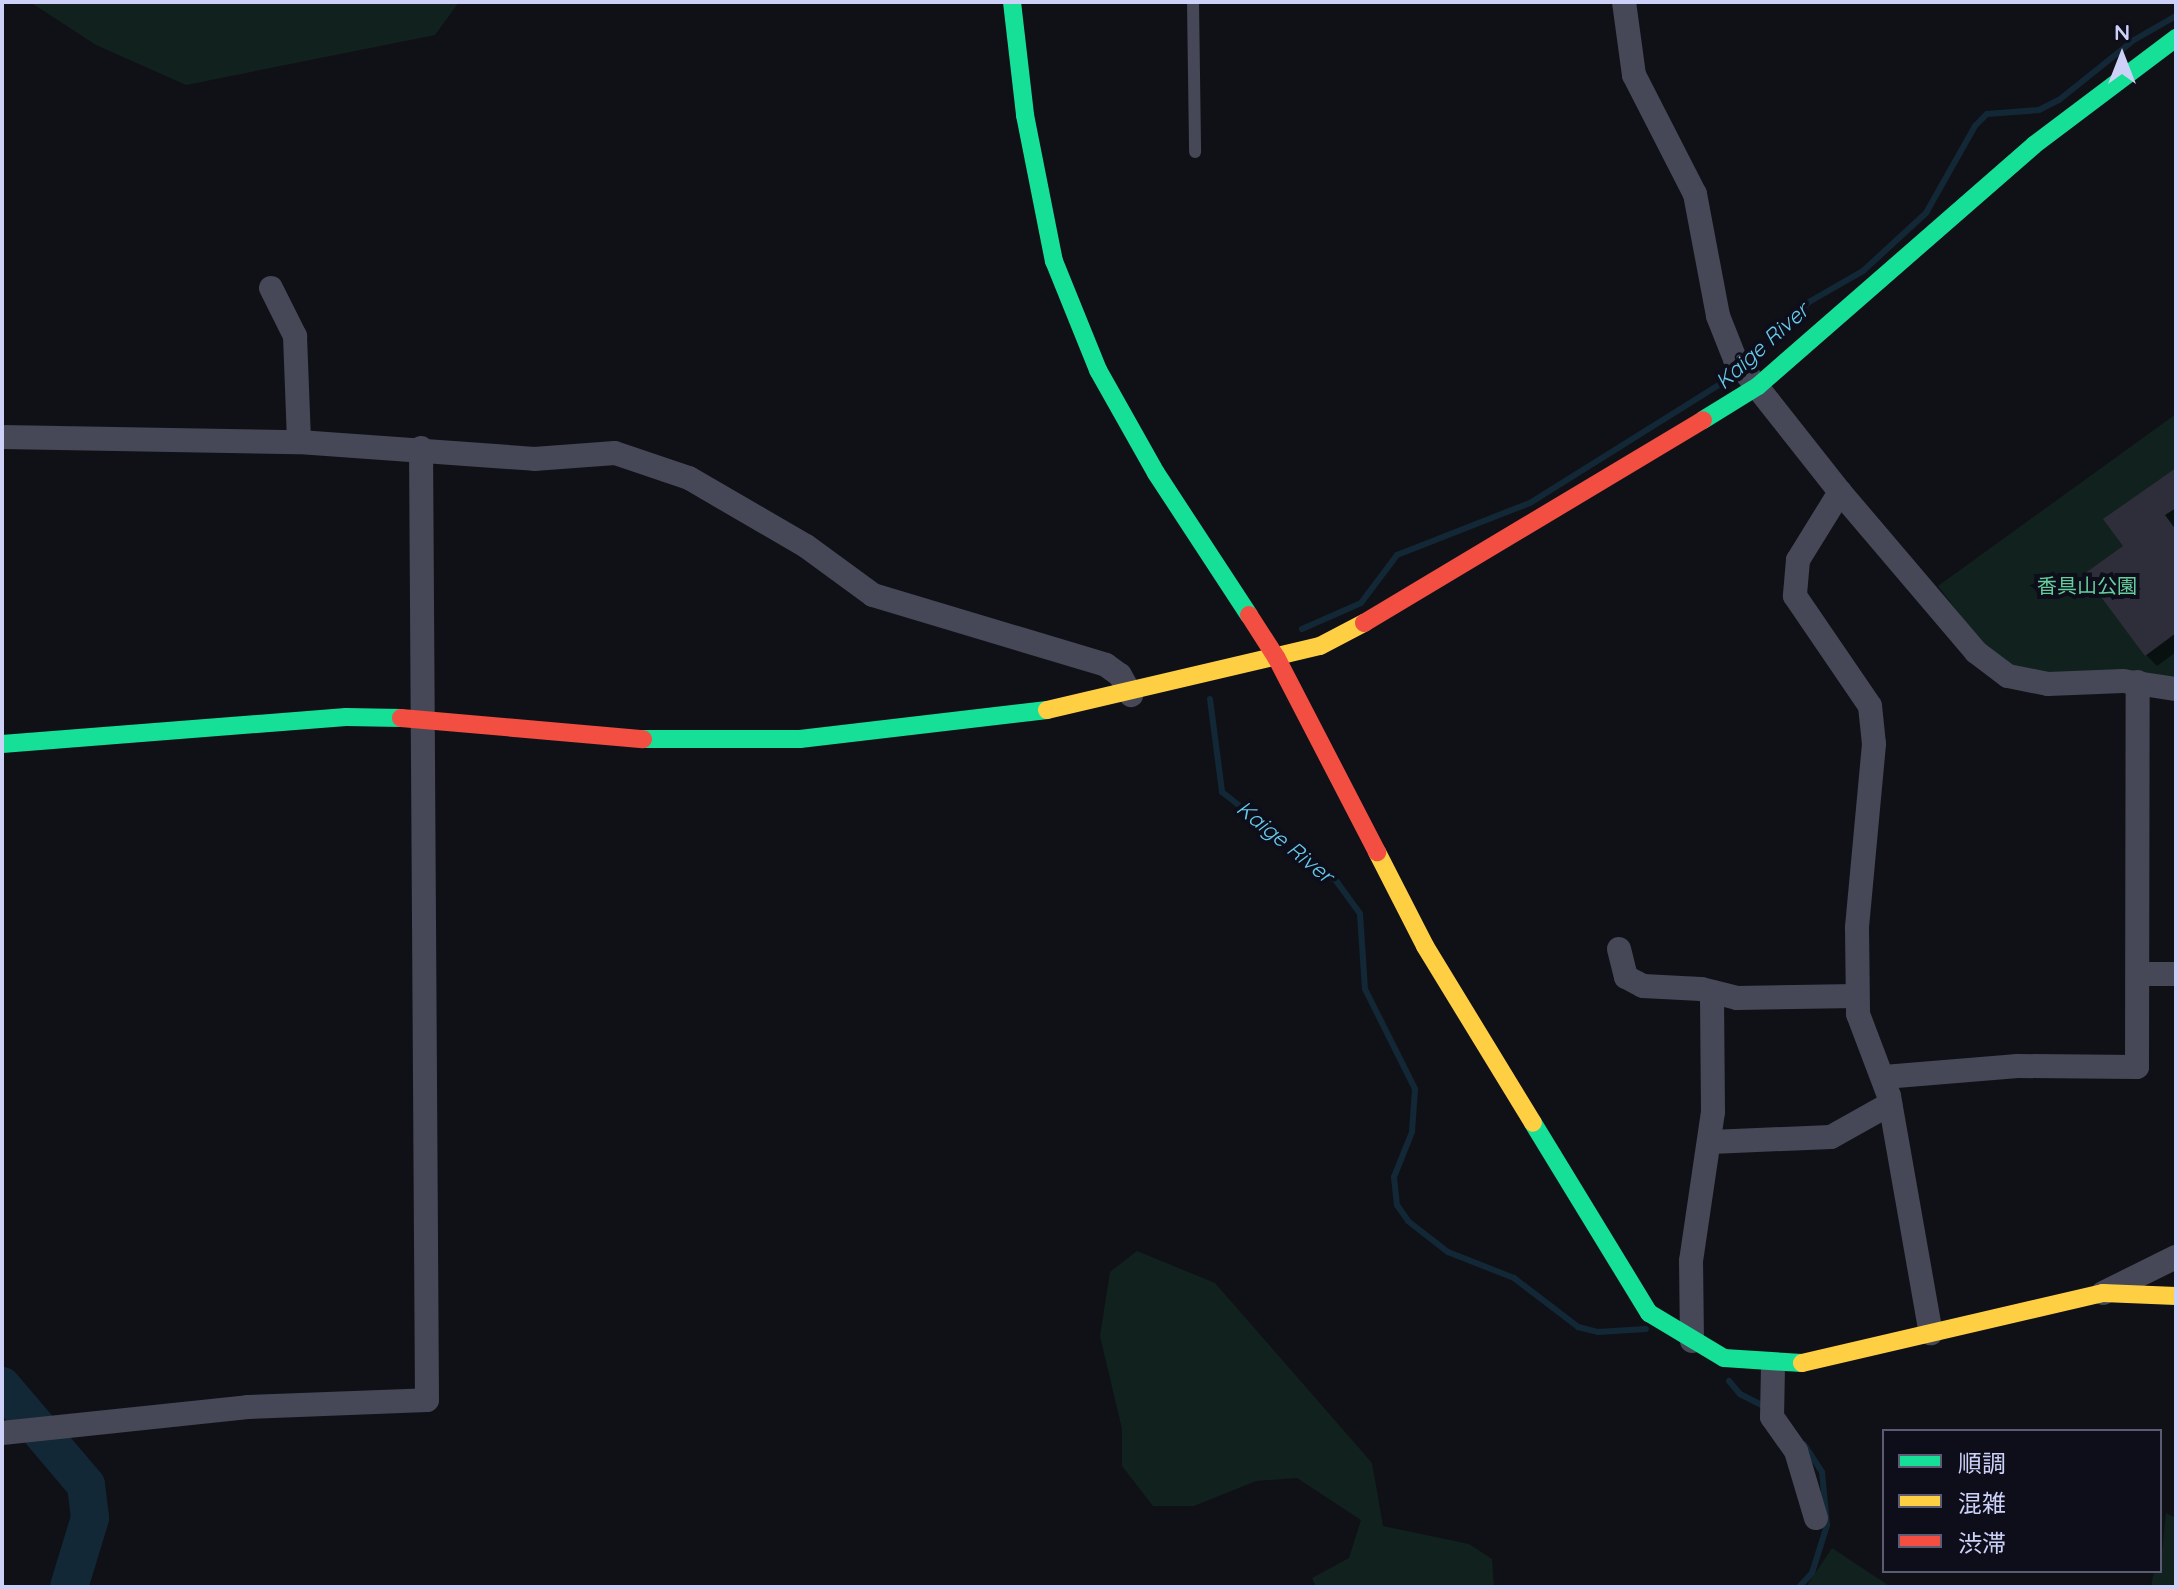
<!DOCTYPE html>
<meta charset="utf-8">
<style>
body{margin:0}
#map{position:relative;width:2178px;height:1589px;overflow:hidden;background:#101117;font-family:Quicksand,"Noto Sans JP",sans-serif}
div>[style]{position:absolute}
[style*='--x']{left:calc(var(--x)*1px);top:calc(var(--y)*1px);width:calc(var(--w)*1px);rotate:calc(var(--a)*1deg)}
.green>*{inset:0;background:#11211e}
.shadow>*{inset:0;background:#0007}
.stream>*{height:6px;margin:-3px;padding:0 3px;transform-origin:3px;border-radius:3px;background:#122836}
.river>*{height:38px;margin:-19px;padding:0 19px;transform-origin:19px;border-radius:19px;background:#122836}
.building>*{inset:0;background:#2e2e3a}
.lane>*{height:12px;margin:-6px;padding:0 6px;transform-origin:6px;border-radius:6px;background:#464857}
.street>*{height:24px;margin:-12px;padding:0 12px;transform-origin:12px;border-radius:12px;background:#464857}
.fast>*{height:18px;margin:-9px;padding:0 9px;transform-origin:9px;border-radius:9px;background:#16e098}
.slow>*{height:18px;margin:-9px;padding:0 9px;transform-origin:9px;border-radius:9px;background:#ffcf43}
.jam>*{height:18px;margin:-9px;padding:0 9px;transform-origin:9px;border-radius:9px;background:#f24e42}
span{translate:-50% -50%;white-space:nowrap;text-align:center;line-height:1.15;-webkit-text-stroke:8px #0d0e1a;paint-order:stroke}
.park-label{font-size:20px;color:#64ce9d}
.water-label{font-size:22px;color:#68caeb;font-style:italic}
.frame{position:absolute;inset:0;border:4px solid #cdd1f8;pointer-events:none}
.legend{position:absolute;left:1882px;top:1429px;width:280px;height:144px;box-sizing:border-box;background:#0d0e1a;border:2px solid #5a5c73;margin:0;padding:10px 14px;list-style:none;font-size:24px;color:#cdd1f8}
.legend li{display:flex;align-items:center;gap:16px;height:40px}
.legend b{width:40px;border:2px solid #5a5c73}
.north{position:absolute;left:2082px;top:16px;width:80px;height:80px;-webkit-text-stroke:6px #0d0e1a;paint-order:stroke;rotate:0deg;font-size:22px;font-weight:700;line-height:32px;text-align:center;color:#cdd1f8}
.north::after{content:'';display:block;margin:auto;width:28px;height:36px;background:#cdd1f8;clip-path:polygon(50% 0,100% 100%,50% 72%,0 100%)}
</style>
<div id="map">
<div class="green">
<div style="clip-path:polygon(30px 2px,459px 2px,435px 35px,186px 85px,96px 45px)"></div>
<div style="clip-path:polygon(2176px 414px,2176px 677px,2027px 677px,1991px 655px,1938px 586px)"></div>
<div style="clip-path:polygon(1137px 1251px,1215px 1283px,1372px 1463px,1383px 1526px,1469px 1544px,1492px 1559px,1494px 1587px,1316px 1587px,1312px 1578px,1349px 1558px,1361px 1520px,1297px 1478px,1256px 1481px,1194px 1506px,1153px 1506px,1122px 1466px,1122px 1429px,1100px 1336px,1110px 1272px)"></div>
<div style="clip-path:polygon(2166px 1513px,2176px 1518px,2176px 1587px,2151px 1587px,2154px 1571px,2160px 1571px)"></div>
<div style="clip-path:polygon(1832px 1548px,1891px 1587px,1806px 1587px)"></div>
</div>
<div class="shadow">
<div style="clip-path:polygon(2176px 470px,2176px 652px,2157px 666px,2146px 655px,2126px 547px)"></div>
</div>
<div class="stream">
<div style="--x:1748;--y:364;--w:87;--a:-45.5"></div>
<div style="--x:1809;--y:302;--w:62;--a:-29.9"></div>
<div style="--x:1863;--y:271;--w:86;--a:-42.6"></div>
<div style="--x:1926;--y:213;--w:100;--a:-60.6"></div>
<div style="--x:1975;--y:126;--w:17;--a:-45"></div>
<div style="--x:1987;--y:114;--w:52;--a:-4.4"></div>
<div style="--x:2039;--y:110;--w:22;--a:-27"></div>
<div style="--x:2059;--y:100;--w:96;--a:-38.7"></div>
<div style="--x:2134;--y:40;--w:48;--a:-29.7"></div>
<div style="--x:1302;--y:629;--w:64;--a:-23.8"></div>
<div style="--x:1361;--y:603;--w:60;--a:-53.1"></div>
<div style="--x:1397;--y:555;--w:143;--a:-21.4"></div>
<div style="--x:1530;--y:503;--w:248;--a:-32"></div>
<div style="--x:1210;--y:699;--w:94;--a:82.6"></div>
<div style="--x:1222;--y:792;--w:146;--a:38"></div>
<div style="--x:1337;--y:882;--w:39;--a:54"></div>
<div style="--x:1360;--y:914;--w:75;--a:86.2"></div>
<div style="--x:1365;--y:989;--w:112;--a:63.4"></div>
<div style="--x:1415;--y:1089;--w:43;--a:94"></div>
<div style="--x:1412;--y:1132;--w:48;--a:111.8"></div>
<div style="--x:1394;--y:1177;--w:28;--a:84"></div>
<div style="--x:1397;--y:1205;--w:19;--a:55"></div>
<div style="--x:1408;--y:1221;--w:51;--a:37.8"></div>
<div style="--x:1448;--y:1252;--w:71;--a:21.5"></div>
<div style="--x:1514;--y:1278;--w:81;--a:37.4"></div>
<div style="--x:1578;--y:1327;--w:21;--a:14"></div>
<div style="--x:1598;--y:1332;--w:48;--a:-3.6"></div>
<div style="--x:1729;--y:1381;--w:17;--a:50"></div>
<div style="--x:1740;--y:1394;--w:28;--a:27"></div>
<div style="--x:1799;--y:1587;--w:19;--a:-47"></div>
<div style="--x:1812;--y:1573;--w:50;--a:-72.6"></div>
<div style="--x:1827;--y:1525;--w:53;--a:-95.4"></div>
<div style="--x:1822;--y:1472;--w:33;--a:-123"></div>
</div>
<div class="river">
<div style="--x:2;--y:1386;--w:130;--a:49.7"></div>
<div style="--x:86;--y:1485;--w:33;--a:83"></div>
<div style="--x:90;--y:1518;--w:72;--a:106.9"></div>
</div>
<div class="building">
<div style="clip-path:polygon(2176px 468px,2176px 508px,2165px 515px,2176px 530px,2176px 633px,2145px 656px,2084px 574px,2123px 546px,2103px 519px)"></div>
</div>
<div class="lane">
<div style="--x:1193;--y:2;--w:150;--a:89.2"></div>
</div>
<div class="street">
<div style="--x:1624;--y:2;--w:74;--a:82.2"></div>
<div style="--x:1634;--y:75;--w:134;--a:62.9"></div>
<div style="--x:1695;--y:194;--w:124;--a:79.3"></div>
<div style="--x:1718;--y:316;--w:46;--a:68.4"></div>
<div style="--x:1735;--y:359;--w:169;--a:51.7"></div>
<div style="--x:1840;--y:492;--w:210;--a:49.6"></div>
<div style="--x:1976;--y:652;--w:40;--a:37"></div>
<div style="--x:2008;--y:676;--w:41;--a:11.3"></div>
<div style="--x:2048;--y:684;--w:75;--a:-2.3"></div>
<div style="--x:2123;--y:681;--w:54;--a:8.6"></div>
<div style="--x:271;--y:288;--w:54;--a:63.4"></div>
<div style="--x:295;--y:336;--w:106;--a:87.8"></div>
<div style="--x:2;--y:437;--w:297;--a:1"></div>
<div style="--x:299;--y:442;--w:236;--a:4.1"></div>
<div style="--x:534;--y:459;--w:81;--a:-4.2"></div>
<div style="--x:615;--y:453;--w:78;--a:18.7"></div>
<div style="--x:689;--y:478;--w:135;--a:30.2"></div>
<div style="--x:806;--y:546;--w:83;--a:36.2"></div>
<div style="--x:873;--y:595;--w:243;--a:16.7"></div>
<div style="--x:1106;--y:665;--w:17;--a:36"></div>
<div style="--x:1120;--y:675;--w:23;--a:61"></div>
<div style="--x:1840;--y:492;--w:80;--a:121.7"></div>
<div style="--x:1798;--y:560;--w:36;--a:95"></div>
<div style="--x:1795;--y:596;--w:133;--a:55.7"></div>
<div style="--x:1870;--y:706;--w:38;--a:84"></div>
<div style="--x:1874;--y:744;--w:185;--a:95.3"></div>
<div style="--x:1857;--y:928;--w:86;--a:89.3"></div>
<div style="--x:1858;--y:1014;--w:88;--a:69.3"></div>
<div style="--x:1889;--y:1096;--w:241;--a:80"></div>
<div style="--x:1619;--y:949;--w:29;--a:76"></div>
<div style="--x:1626;--y:977;--w:19;--a:28"></div>
<div style="--x:1643;--y:986;--w:58;--a:3"></div>
<div style="--x:1701;--y:989;--w:37;--a:14"></div>
<div style="--x:1737;--y:998;--w:120;--a:-1"></div>
<div style="--x:2138;--y:974;--w:38;--a:0"></div>
<div style="--x:1884;--y:1077;--w:134;--a:-4.7"></div>
<div style="--x:2018;--y:1066;--w:119;--a:0.5"></div>
<div style="--x:2137;--y:1067;--w:385;--a:-89.9"></div>
<div style="--x:1711;--y:1142;--w:120;--a:-2.4"></div>
<div style="--x:1831;--y:1137;--w:68;--a:-29.2"></div>
<div style="--x:2103;--y:1293;--w:81;--a:-26.3"></div>
<div style="--x:1692;--y:1341;--w:80;--a:-90.7"></div>
<div style="--x:1691;--y:1261;--w:151;--a:-81.6"></div>
<div style="--x:1713;--y:1112;--w:120;--a:-90.5"></div>
<div style="--x:1773;--y:1366;--w:51;--a:91.1"></div>
<div style="--x:1772;--y:1417;--w:42;--a:54.8"></div>
<div style="--x:1796;--y:1451;--w:70;--a:73.4"></div>
<div style="--x:2;--y:1433;--w:247;--a:-6"></div>
<div style="--x:248;--y:1407;--w:179;--a:-2.2"></div>
<div style="--x:427;--y:1400;--w:952;--a:-90.36"></div>
</div>
<div class="fast">
<div style="--x:1012;--y:2;--w:114;--a:83.4"></div>
<div style="--x:1025;--y:115;--w:149;--a:78.8"></div>
<div style="--x:1054;--y:261;--w:118;--a:68"></div>
<div style="--x:1098;--y:370;--w:118;--a:60.6"></div>
<div style="--x:1156;--y:473;--w:170;--a:56.8"></div>
<div style="--x:1703;--y:420;--w:65;--a:-31.7"></div>
<div style="--x:1758;--y:386;--w:366;--a:-41.1"></div>
<div style="--x:2034;--y:145;--w:178;--a:-37"></div>
<div style="--x:643;--y:739;--w:157;--a:0"></div>
<div style="--x:800;--y:739;--w:249;--a:-6.7"></div>
<div style="--x:2;--y:744;--w:345;--a:-4.5"></div>
<div style="--x:346;--y:717;--w:55;--a:1"></div>
<div style="--x:1533;--y:1123;--w:223;--a:58.6"></div>
<div style="--x:1649;--y:1313;--w:87;--a:31"></div>
<div style="--x:1724;--y:1358;--w:78;--a:3.7"></div>
</div>
<div class="slow">
<div style="--x:1047;--y:710;--w:280;--a:-13.2"></div>
<div style="--x:1320;--y:646;--w:50;--a:-27.6"></div>
<div style="--x:1377;--y:852;--w:106;--a:62.9"></div>
<div style="--x:1425;--y:946;--w:207;--a:58.6"></div>
<div style="--x:1802;--y:1363;--w:309;--a:-13.1"></div>
<div style="--x:2103;--y:1293;--w:73;--a:2.4"></div>
</div>
<div class="jam">
<div style="--x:1249;--y:615;--w:50;--a:57.3"></div>
<div style="--x:1276;--y:657;--w:220;--a:62.6"></div>
<div style="--x:1364;--y:623;--w:395;--a:-30.9"></div>
<div style="--x:401;--y:718;--w:243;--a:5"></div>
</div>
<div class="park-label">
<span style="left:2087px;top:585px">香具山公園</span>
</div>
<div class="water-label">
<span style="left:1762px;top:346px;rotate:-42deg">Kaige River</span>
<span style="left:1285px;top:842px;rotate:39deg">Kaige River</span>
</div>
<div class="frame"></div>
<ul class="legend">
<li><b style="height:10px;background:#16e098"></b>順調</li>
<li><b style="height:10px;background:#ffcf43"></b>混雑</li>
<li><b style="height:10px;background:#f24e42"></b>渋滞</li>
</ul>
<div class="north">N</div>
</div>
